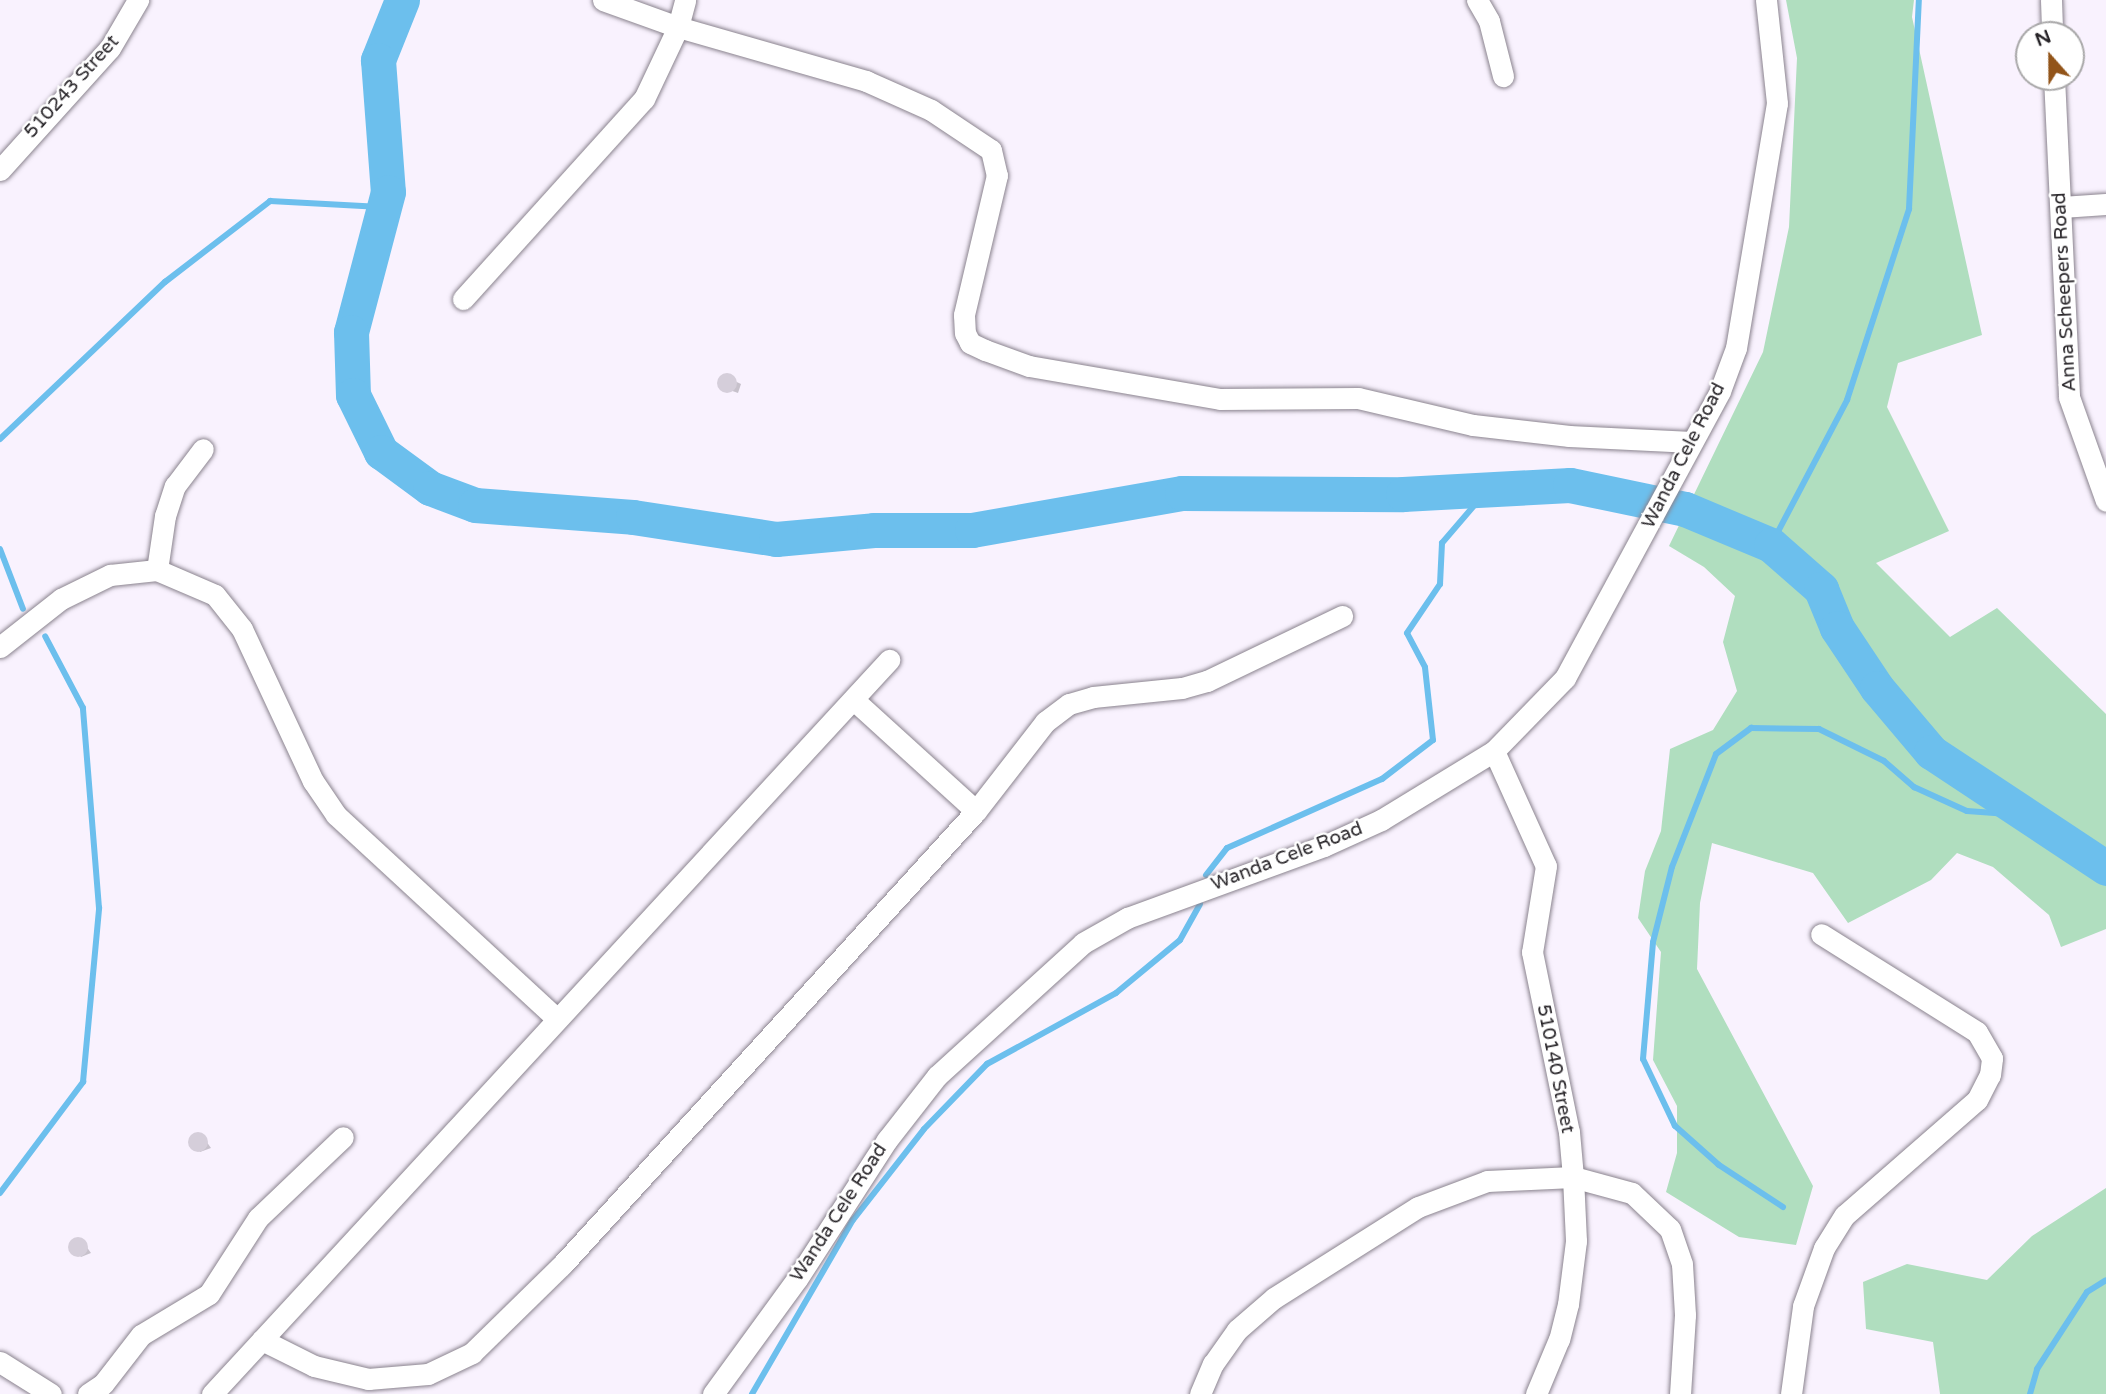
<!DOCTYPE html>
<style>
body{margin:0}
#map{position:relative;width:2106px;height:1394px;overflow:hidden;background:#f9f2fe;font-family:"Varela Round",sans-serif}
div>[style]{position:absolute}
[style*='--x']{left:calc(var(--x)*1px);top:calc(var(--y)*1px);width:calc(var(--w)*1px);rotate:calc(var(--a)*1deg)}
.green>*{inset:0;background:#b0debf}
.shadow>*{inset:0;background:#0003}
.stream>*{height:6px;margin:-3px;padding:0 3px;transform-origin:3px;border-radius:3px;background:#6cbfed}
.river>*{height:35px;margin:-17.5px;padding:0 17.5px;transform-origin:17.5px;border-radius:17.5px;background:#6cbfed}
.building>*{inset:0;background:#d5ceda}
.round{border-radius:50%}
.roads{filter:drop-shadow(0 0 2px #8a838e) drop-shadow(0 0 2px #8a838e)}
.street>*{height:21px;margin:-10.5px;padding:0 10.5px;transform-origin:10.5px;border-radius:10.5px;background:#fff}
span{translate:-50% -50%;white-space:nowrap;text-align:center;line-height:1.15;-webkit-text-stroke:5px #fff;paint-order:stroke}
.street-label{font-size:19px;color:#282529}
.north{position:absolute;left:2015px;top:21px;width:70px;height:70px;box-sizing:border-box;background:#fff;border:2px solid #a9a8a9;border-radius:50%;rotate:339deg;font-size:19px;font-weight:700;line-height:28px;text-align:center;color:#282529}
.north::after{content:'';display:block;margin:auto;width:24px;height:32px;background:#925419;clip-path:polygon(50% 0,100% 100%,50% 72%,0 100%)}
</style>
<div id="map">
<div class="green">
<div style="clip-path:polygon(1786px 0,1914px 0,1912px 17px,1982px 335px,1898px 363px,1887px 407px,1949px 531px,1876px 563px,1950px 637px,1997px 608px,2106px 714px,2106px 929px,2061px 947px,2049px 915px,1993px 867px,1957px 853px,1931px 880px,1848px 923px,1813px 873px,1712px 843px,1700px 903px,1697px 969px,1813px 1186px,1796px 1245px,1739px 1237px,1666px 1192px,1677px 1153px,1677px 1106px,1653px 1060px,1661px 952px,1638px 918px,1645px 871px,1661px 831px,1670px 749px,1713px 730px,1737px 691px,1723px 642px,1735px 596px,1704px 567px,1669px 546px,1763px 352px,1789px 227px,1797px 58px)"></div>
<div style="clip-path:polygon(2106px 1188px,2106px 1394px,1940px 1394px,1933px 1342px,1866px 1329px,1863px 1282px,1907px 1264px,1987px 1280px,2032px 1236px)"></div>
</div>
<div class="shadow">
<div style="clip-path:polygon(724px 376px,741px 384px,738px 393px,721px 387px)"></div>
<div style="clip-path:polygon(201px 1134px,211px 1148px,200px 1152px,190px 1140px)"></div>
<div style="clip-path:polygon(81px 1239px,91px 1253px,81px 1257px,71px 1245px)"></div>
</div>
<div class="stream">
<div style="--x:0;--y:439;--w:228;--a:-43.6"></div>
<div style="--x:165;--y:282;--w:133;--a:-37.6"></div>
<div style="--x:270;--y:201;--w:111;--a:3.1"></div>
<div style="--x:1771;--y:545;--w:164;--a:-62.3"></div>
<div style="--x:1847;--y:400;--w:201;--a:-72"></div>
<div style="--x:1909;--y:209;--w:209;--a:-87.3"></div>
<div style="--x:0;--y:549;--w:64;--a:69"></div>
<div style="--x:1206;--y:875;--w:34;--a:-52"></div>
<div style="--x:1227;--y:848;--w:170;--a:-24"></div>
<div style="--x:1382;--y:779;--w:64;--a:-37.4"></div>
<div style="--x:1433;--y:740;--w:73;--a:-96.3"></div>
<div style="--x:1425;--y:667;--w:38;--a:-118"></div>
<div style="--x:1407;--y:633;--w:59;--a:-56"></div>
<div style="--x:1440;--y:584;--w:41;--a:-87.2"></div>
<div style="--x:1442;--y:543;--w:74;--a:-49.4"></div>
<div style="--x:0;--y:1193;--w:139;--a:-53.2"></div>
<div style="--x:83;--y:1082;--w:175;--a:-84.7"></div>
<div style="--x:99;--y:908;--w:201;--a:-94.6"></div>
<div style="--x:83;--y:708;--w:81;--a:-117.8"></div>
<div style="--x:1783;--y:1207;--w:77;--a:-146.7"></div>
<div style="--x:1719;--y:1165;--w:59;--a:-138.4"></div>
<div style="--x:1675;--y:1126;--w:74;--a:-115.5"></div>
<div style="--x:1643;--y:1059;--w:117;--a:-85.1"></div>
<div style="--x:1653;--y:942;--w:77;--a:-75.8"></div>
<div style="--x:1672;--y:867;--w:121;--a:-68.7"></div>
<div style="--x:1716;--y:754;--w:44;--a:-36.6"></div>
<div style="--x:1751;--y:728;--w:68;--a:0.8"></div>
<div style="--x:1819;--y:729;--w:72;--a:26.2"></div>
<div style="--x:1884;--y:761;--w:40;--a:41"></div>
<div style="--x:1914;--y:787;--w:58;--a:24.4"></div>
<div style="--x:1967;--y:811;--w:55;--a:4.2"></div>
<div style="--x:752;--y:1394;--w:201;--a:-59.9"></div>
<div style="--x:853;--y:1220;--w:115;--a:-52"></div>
<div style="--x:924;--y:1129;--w:91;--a:-45.9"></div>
<div style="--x:987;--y:1064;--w:147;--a:-28.8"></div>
<div style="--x:1116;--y:993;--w:83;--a:-39.6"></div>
<div style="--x:1180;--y:940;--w:41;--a:-60.9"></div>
<div style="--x:2030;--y:1394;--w:26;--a:-74"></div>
<div style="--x:2037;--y:1369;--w:92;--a:-57"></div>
<div style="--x:2087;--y:1292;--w:22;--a:-32"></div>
</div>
<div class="river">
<div style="--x:402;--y:0;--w:65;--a:111.8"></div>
<div style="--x:378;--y:60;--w:132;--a:85.7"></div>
<div style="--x:388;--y:192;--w:145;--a:104.8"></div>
<div style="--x:351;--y:332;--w:63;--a:88.2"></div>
<div style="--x:353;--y:395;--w:64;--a:63.8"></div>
<div style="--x:381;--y:452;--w:61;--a:36.3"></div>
<div style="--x:430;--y:488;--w:48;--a:20.7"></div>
<div style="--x:475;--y:505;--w:158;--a:4.3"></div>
<div style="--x:633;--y:517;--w:145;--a:8.7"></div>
<div style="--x:776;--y:539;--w:98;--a:-5.2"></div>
<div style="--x:874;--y:530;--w:98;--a:0"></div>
<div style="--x:972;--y:530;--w:213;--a:-10"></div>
<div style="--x:1182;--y:493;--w:221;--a:0.3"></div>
<div style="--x:1403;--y:494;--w:167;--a:-3.1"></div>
<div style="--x:1570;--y:485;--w:117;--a:11.8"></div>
<div style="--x:1685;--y:509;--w:93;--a:22.7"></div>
<div style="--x:1771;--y:545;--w:67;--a:41.3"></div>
<div style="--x:1821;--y:589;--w:42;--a:67.7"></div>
<div style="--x:1837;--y:628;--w:72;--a:56.3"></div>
<div style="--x:1877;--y:688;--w:84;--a:49.8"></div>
<div style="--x:1931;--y:752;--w:210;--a:33.5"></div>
</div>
<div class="building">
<div class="round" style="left:717px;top:373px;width:20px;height:20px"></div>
<div class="round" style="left:188px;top:1132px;width:20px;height:20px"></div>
<div class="round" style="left:68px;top:1237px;width:20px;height:20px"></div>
</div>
<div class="roads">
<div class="street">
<div style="--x:603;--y:0;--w:80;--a:19.8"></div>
<div style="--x:678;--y:27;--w:196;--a:16"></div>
<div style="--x:866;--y:81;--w:71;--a:24"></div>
<div style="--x:931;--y:110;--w:72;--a:33.7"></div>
<div style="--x:991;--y:150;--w:26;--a:77"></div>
<div style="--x:997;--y:175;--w:144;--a:103.3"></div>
<div style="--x:964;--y:315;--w:18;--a:87"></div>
<div style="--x:965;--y:333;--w:11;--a:63"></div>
<div style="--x:970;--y:343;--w:17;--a:25"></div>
<div style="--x:985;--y:350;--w:47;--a:20"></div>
<div style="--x:1029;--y:366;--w:194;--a:9.8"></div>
<div style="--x:1220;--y:399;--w:138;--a:-0.4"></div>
<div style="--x:1358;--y:398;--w:118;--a:13.2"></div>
<div style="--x:1473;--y:425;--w:97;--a:6.5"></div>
<div style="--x:1569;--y:436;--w:123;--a:2.8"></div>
<div style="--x:1477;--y:0;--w:24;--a:60"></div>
<div style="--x:1489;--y:21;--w:57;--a:75.7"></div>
<div style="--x:2051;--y:0;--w:35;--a:88"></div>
<div style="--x:2054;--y:77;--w:320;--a:87.3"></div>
<div style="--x:2069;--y:397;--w:110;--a:70.4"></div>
<div style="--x:0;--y:170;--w:164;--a:-48"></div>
<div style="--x:110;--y:48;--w:56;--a:-59.7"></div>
<div style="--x:2061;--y:207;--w:45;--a:-3.8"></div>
<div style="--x:463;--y:299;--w:270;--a:-47.9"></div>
<div style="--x:644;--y:99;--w:80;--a:-64.7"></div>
<div style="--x:678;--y:27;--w:28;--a:-75"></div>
<div style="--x:157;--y:570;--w:55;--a:-81.6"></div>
<div style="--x:165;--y:516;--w:32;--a:-72"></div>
<div style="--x:175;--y:486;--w:46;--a:-52.9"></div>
<div style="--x:0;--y:647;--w:78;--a:-38.2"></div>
<div style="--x:61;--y:599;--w:55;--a:-26.1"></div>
<div style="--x:110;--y:575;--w:47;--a:-6.1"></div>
<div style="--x:157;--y:570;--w:63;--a:23.3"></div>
<div style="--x:215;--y:595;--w:43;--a:51.5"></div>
<div style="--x:242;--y:629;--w:168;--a:65"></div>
<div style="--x:313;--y:781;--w:41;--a:55.9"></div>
<div style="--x:336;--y:815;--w:299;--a:42.7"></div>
<div style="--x:854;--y:700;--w:165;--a:42.3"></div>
<div style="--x:1494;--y:751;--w:126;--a:65.7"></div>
<div style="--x:1546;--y:866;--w:87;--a:99.2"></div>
<div style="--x:1532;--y:952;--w:184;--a:78.4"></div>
<div style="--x:1569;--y:1132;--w:45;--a:84.9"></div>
<div style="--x:1573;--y:1177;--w:64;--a:87.3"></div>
<div style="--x:1576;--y:1241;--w:64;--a:97.2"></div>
<div style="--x:1568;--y:1304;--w:36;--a:104"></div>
<div style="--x:1559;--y:1339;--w:60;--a:112.7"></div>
<div style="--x:262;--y:1340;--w:58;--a:26.6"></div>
<div style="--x:314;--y:1366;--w:56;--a:13.5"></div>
<div style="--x:368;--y:1379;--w:60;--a:-4.8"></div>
<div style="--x:428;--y:1374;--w:49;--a:-25.5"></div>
<div style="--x:472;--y:1353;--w:126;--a:-44.4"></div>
<div style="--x:562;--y:1265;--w:614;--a:-47.64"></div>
<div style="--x:976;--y:811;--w:113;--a:-52.2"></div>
<div style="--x:1045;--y:722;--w:30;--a:-37"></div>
<div style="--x:1069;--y:704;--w:25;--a:-16"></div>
<div style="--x:1093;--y:697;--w:89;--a:-5.8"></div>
<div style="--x:1182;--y:688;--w:26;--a:-16"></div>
<div style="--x:1207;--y:681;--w:150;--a:-25.7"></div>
<div style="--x:0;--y:1362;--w:60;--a:32.1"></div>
<div style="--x:88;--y:1394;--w:18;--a:-34"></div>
<div style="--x:103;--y:1384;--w:62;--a:-52.2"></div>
<div style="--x:141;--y:1335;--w:79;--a:-31.1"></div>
<div style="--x:209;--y:1294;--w:90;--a:-57.2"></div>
<div style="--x:258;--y:1218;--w:117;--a:-43.6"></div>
<div style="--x:212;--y:1394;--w:999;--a:-47.31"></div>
<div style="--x:713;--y:1394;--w:142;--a:-53.9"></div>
<div style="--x:797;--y:1279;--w:166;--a:-57.1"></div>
<div style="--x:887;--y:1140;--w:81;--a:-52"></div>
<div style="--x:937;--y:1076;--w:197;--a:-42.3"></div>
<div style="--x:1083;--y:943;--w:51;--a:-29.6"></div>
<div style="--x:1127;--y:918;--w:210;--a:-20.1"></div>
<div style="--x:1324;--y:846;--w:63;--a:-24.5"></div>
<div style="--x:1381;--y:820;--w:132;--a:-31.4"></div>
<div style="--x:1494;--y:751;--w:102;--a:-45.8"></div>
<div style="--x:1565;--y:678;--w:326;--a:-61.6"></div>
<div style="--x:1720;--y:391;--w:46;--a:-69.6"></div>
<div style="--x:1736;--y:348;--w:248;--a:-80.5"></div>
<div style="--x:1777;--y:103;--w:104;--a:-96.1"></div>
<div style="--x:1200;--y:1394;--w:33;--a:-67"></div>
<div style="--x:1213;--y:1364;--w:42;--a:-54.8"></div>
<div style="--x:1237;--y:1330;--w:49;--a:-40.9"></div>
<div style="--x:1274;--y:1298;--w:170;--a:-32.3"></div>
<div style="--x:1418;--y:1207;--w:74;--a:-20.6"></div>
<div style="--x:1487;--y:1181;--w:86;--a:-2.7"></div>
<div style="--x:1573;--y:1177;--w:61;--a:15.2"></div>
<div style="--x:1632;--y:1193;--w:52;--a:43.5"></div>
<div style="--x:1670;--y:1229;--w:37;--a:71"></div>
<div style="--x:1682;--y:1264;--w:51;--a:86.6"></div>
<div style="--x:1685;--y:1315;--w:79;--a:93.6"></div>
<div style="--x:1791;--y:1394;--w:89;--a:-82.2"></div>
<div style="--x:1803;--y:1306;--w:62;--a:-70.1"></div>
<div style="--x:1824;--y:1248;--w:39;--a:-58"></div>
<div style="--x:1845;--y:1215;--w:175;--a:-41.1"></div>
<div style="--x:1977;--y:1100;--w:28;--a:-63"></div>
<div style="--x:1990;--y:1075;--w:17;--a:-83"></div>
<div style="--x:1992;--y:1058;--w:30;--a:-120"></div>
<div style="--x:1977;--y:1032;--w:184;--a:-147.9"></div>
</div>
</div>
<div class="street-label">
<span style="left:72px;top:87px;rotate:-48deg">510243 Street</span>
<span style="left:2065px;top:292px;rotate:-93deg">Anna Scheepers Road</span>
<span style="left:1684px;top:456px;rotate:-63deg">Wanda Cele Road</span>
<span style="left:1287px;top:857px;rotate:-21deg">Wanda Cele Road</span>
<span style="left:1555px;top:1069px;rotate:79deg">510140 Street</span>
<span style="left:839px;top:1213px;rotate:-57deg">Wanda Cele Road</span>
</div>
<div class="north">N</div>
</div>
